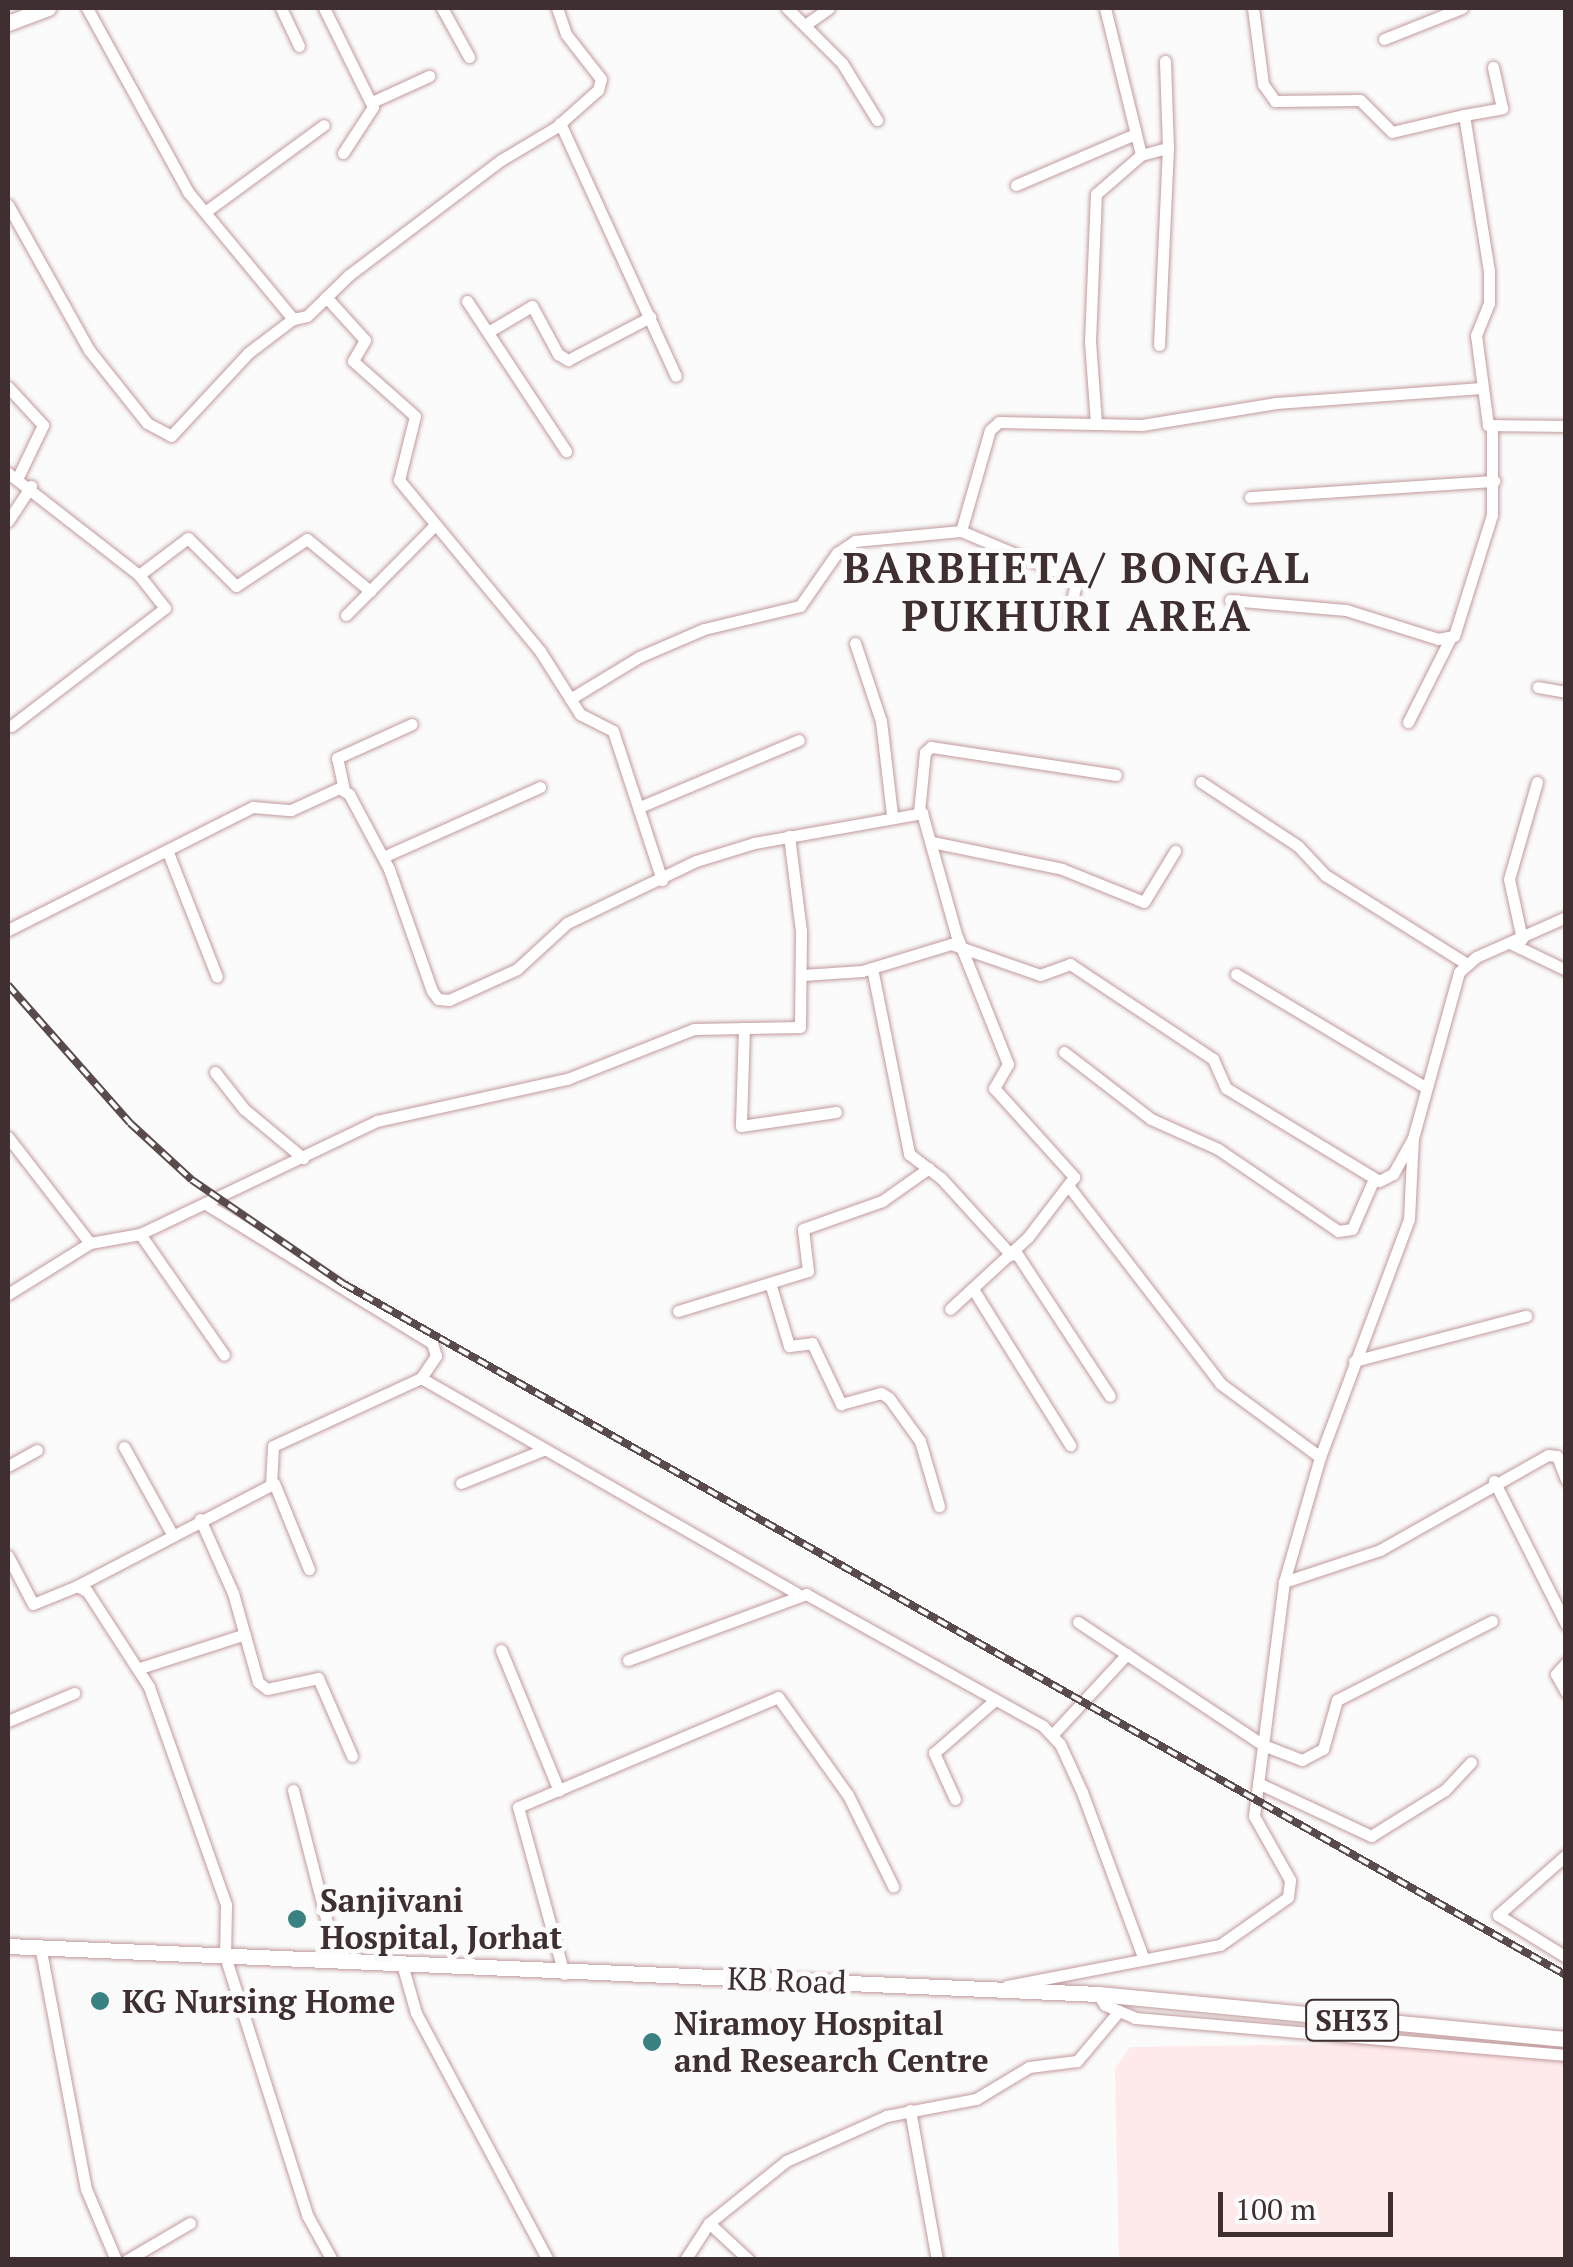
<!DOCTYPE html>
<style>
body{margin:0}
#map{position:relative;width:1573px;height:2267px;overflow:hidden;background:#fbfbfb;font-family:"PT Serif",serif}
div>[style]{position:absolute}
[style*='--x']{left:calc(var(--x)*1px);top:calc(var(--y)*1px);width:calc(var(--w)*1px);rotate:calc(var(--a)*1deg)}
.built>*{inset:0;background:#ffeaeb}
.roads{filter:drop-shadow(0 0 2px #c19a9c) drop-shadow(0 0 2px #c19a9c)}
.minor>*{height:11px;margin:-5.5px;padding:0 5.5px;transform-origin:5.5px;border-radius:5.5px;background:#fff}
.major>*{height:15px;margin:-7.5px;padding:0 7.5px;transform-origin:7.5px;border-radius:7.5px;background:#fff}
.rail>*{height:8px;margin-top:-4px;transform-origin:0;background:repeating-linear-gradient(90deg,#fbfbfb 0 11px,#594b4c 0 22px);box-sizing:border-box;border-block:2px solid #594b4c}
.dots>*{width:28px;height:28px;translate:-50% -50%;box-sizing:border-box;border:5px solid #fbfbfb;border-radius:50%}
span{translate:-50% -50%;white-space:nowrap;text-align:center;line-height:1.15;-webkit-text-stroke:10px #fbfbfb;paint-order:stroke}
.shield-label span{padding:2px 8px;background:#fbfbfb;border:2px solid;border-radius:8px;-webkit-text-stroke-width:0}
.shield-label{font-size:30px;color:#3f2f30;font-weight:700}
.poi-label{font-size:32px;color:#3f2f30;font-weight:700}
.left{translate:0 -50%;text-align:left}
.street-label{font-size:32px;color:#3f2f30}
.district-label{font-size:42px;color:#3f2f30;font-weight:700;letter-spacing:2.5px}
.frame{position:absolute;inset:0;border:10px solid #3f2f30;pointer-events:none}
.scale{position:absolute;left:1218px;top:2192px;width:175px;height:45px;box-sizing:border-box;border:5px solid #3f2f30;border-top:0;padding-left:12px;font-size:30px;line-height:35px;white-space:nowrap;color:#3f2f30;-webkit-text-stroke:8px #fbfbfb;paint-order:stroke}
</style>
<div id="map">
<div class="built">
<div style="clip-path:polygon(1431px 2043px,1565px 2046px,1565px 2259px,1119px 2259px,1115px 2069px,1130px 2047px)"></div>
</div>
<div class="roads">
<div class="minor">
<div style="--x:87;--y:8;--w:210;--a:61.2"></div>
<div style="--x:188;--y:192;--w:165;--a:50.4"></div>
<div style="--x:281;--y:8;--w:42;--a:64.7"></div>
<div style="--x:324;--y:8;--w:110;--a:63.7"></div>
<div style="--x:373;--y:107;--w:55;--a:123.1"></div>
<div style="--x:442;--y:8;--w:56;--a:61.1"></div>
<div style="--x:787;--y:8;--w:78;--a:45"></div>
<div style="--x:842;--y:63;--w:67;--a:58.4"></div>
<div style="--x:1105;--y:8;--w:151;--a:76.2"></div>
<div style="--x:1253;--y:8;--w:77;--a:82.5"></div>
<div style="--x:1263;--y:84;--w:21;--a:55"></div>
<div style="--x:1275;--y:101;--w:85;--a:-0.7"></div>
<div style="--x:1360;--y:100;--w:45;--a:45"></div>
<div style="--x:1392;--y:132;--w:74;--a:-13.3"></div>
<div style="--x:1464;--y:115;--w:158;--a:80.9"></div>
<div style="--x:1489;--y:271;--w:32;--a:90"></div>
<div style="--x:1489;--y:303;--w:35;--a:112"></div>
<div style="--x:1476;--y:335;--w:91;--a:82.4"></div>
<div style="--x:1488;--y:425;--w:78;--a:0.7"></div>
<div style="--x:805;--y:25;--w:29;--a:-35"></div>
<div style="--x:1384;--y:39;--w:84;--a:-21.7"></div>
<div style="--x:372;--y:102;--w:63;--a:-24.5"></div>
<div style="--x:1464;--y:115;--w:39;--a:-10"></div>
<div style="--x:1502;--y:108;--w:42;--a:-102.4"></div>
<div style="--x:560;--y:123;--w:278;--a:65.4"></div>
<div style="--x:1016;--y:185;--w:129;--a:-23.2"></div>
<div style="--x:8;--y:205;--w:166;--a:60.8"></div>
<div style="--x:89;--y:350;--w:93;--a:51.5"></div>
<div style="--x:147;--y:423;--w:27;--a:28"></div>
<div style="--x:171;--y:436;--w:113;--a:-47.1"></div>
<div style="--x:248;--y:353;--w:56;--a:-37.1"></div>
<div style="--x:293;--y:319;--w:14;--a:-12"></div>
<div style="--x:307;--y:316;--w:59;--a:-44.3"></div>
<div style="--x:349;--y:275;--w:191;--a:-37.1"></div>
<div style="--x:501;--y:160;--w:63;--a:-30.7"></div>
<div style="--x:555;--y:128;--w:57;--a:-41.5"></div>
<div style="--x:598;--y:90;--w:11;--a:-75"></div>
<div style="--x:601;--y:79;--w:57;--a:-127.9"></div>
<div style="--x:566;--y:34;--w:28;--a:-109"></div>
<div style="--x:205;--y:212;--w:147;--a:-36.2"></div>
<div style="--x:326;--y:297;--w:58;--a:47.8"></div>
<div style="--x:365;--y:340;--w:24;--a:120"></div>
<div style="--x:353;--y:361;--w:83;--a:41.6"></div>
<div style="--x:415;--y:416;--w:66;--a:104"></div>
<div style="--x:399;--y:480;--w:222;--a:50.5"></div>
<div style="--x:540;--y:651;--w:75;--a:57.6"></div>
<div style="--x:580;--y:714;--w:37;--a:27"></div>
<div style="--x:613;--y:731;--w:157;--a:71.8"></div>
<div style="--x:467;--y:301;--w:180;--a:56.6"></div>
<div style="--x:488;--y:332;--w:51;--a:-30.6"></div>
<div style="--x:532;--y:306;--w:55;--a:61.6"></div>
<div style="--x:558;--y:354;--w:12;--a:31"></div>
<div style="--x:568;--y:360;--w:93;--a:-27.7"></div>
<div style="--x:1159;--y:345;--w:197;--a:-87.4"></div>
<div style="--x:8;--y:387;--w:52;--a:47.4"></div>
<div style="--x:43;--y:425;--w:58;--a:115.7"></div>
<div style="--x:1096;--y:423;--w:81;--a:-94.2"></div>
<div style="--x:1090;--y:342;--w:148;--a:-87.7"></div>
<div style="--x:1096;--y:194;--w:60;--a:-40.9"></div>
<div style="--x:1141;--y:155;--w:28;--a:-15"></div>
<div style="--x:1168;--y:148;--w:87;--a:-92"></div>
<div style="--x:8;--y:473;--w:166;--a:37.9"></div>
<div style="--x:139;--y:575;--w:42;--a:51.8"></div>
<div style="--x:165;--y:608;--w:194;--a:142.5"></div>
<div style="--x:1250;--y:497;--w:245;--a:-3.8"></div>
<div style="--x:8;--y:521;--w:42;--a:-56.7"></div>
<div style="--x:961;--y:531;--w:126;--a:22.9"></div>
<div style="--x:1077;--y:580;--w:38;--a:104"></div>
<div style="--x:139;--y:575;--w:61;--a:-37.1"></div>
<div style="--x:188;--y:538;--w:68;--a:45"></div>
<div style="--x:236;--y:586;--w:85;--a:-33.5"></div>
<div style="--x:307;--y:539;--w:82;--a:39.5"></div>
<div style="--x:1230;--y:600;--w:116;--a:4.9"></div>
<div style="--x:1346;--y:610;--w:96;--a:17.5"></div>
<div style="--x:1438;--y:639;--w:16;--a:-11"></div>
<div style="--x:1454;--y:636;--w:127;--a:-72.6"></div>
<div style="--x:1492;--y:515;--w:87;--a:-90"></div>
<div style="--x:346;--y:615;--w:127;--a:-45.3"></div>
<div style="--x:855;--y:643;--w:82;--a:71.6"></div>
<div style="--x:881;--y:721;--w:95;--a:83.3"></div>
<div style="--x:1538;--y:687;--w:28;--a:10"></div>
<div style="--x:570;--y:699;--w:81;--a:-31.3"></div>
<div style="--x:639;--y:657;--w:71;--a:-23.3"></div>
<div style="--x:704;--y:629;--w:99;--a:-13.5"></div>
<div style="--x:800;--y:606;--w:65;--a:-55.1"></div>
<div style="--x:837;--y:553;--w:22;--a:-34"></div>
<div style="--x:855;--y:541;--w:106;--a:-5.4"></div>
<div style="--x:961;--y:531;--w:105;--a:-74"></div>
<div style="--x:990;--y:430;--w:12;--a:-42"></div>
<div style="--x:999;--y:422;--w:143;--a:1.2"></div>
<div style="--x:1142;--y:425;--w:136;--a:-9.3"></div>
<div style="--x:1276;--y:403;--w:206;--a:-4.2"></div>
<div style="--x:1408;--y:722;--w:93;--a:-63.2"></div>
<div style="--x:1201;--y:782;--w:116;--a:33.4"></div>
<div style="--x:1298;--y:846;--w:40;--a:47"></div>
<div style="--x:1325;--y:875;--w:168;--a:32.1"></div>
<div style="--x:344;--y:790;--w:33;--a:-102"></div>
<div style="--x:337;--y:758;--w:82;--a:-24.4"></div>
<div style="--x:642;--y:806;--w:170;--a:-22.8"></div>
<div style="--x:919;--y:812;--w:60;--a:-84.3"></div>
<div style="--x:925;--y:752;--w:8;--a:-40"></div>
<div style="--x:931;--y:747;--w:187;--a:8.6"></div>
<div style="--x:932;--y:842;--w:133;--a:11.7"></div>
<div style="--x:1062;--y:869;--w:88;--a:21.9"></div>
<div style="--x:1144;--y:902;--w:60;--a:-58.7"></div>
<div style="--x:167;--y:850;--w:136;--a:68.5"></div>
<div style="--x:383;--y:857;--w:172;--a:-24"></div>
<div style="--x:8;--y:930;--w:274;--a:-26.7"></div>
<div style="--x:253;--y:807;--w:38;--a:5"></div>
<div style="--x:291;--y:810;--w:53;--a:-24.6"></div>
<div style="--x:339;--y:788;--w:12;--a:31"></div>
<div style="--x:349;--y:794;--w:85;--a:61.9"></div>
<div style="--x:389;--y:869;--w:129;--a:70.6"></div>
<div style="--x:432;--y:991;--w:10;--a:53"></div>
<div style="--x:438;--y:999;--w:11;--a:5"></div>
<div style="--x:449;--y:1000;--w:75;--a:-24.5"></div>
<div style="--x:517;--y:969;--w:68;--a:-42.6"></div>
<div style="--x:567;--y:923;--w:143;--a:-25.7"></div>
<div style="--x:696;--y:861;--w:61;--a:-17.2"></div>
<div style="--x:754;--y:843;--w:171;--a:-10.1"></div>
<div style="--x:922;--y:813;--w:126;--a:74.3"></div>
<div style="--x:956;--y:934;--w:140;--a:68.2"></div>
<div style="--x:1008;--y:1064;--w:28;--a:120"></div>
<div style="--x:994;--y:1088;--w:120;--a:48"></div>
<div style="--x:1074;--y:1177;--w:76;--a:127.5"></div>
<div style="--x:1028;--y:1237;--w:106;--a:137.3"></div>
<div style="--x:1522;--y:939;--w:61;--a:-102.2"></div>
<div style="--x:1509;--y:879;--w:101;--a:-73.9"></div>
<div style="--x:1510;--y:943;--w:62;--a:25.7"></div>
<div style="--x:872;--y:968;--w:190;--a:78.7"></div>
<div style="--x:909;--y:1154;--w:40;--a:37"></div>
<div style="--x:941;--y:1178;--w:104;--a:47.7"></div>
<div style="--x:1236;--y:974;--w:220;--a:30.9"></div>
<div style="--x:803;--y:975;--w:59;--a:-3.9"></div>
<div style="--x:862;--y:971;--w:93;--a:-16.9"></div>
<div style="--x:951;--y:944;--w:94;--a:19.2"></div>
<div style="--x:1040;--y:975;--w:32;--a:-20"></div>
<div style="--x:1070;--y:964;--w:172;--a:33.6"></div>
<div style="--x:1213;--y:1059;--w:32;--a:66"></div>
<div style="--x:1226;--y:1088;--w:179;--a:31.3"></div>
<div style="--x:1379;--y:1181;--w:16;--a:-27"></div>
<div style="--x:1393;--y:1174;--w:41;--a:-60.9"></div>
<div style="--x:1413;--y:1138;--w:172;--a:-74.5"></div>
<div style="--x:1459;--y:972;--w:23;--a:-41"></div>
<div style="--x:1476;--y:957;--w:98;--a:-24"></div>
<div style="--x:744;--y:1028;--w:98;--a:91.8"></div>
<div style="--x:741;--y:1126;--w:96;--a:-8.4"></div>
<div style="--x:1064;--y:1052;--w:110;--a:37.6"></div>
<div style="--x:1151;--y:1119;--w:73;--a:24.1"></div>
<div style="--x:1218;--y:1149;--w:145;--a:34.3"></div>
<div style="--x:1338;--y:1231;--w:14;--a:-8"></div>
<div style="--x:1352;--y:1229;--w:52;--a:-66.4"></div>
<div style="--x:215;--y:1072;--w:47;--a:51.9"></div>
<div style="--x:244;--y:1109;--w:77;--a:39.7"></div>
<div style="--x:8;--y:1137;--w:134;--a:52.3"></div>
<div style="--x:90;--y:1243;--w:51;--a:-10.2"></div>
<div style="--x:140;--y:1234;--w:147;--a:55.2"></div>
<div style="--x:1070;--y:1188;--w:247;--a:52.4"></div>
<div style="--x:1221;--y:1384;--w:123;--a:36.4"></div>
<div style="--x:140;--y:1234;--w:263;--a:-25.5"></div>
<div style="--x:377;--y:1121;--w:195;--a:-12.5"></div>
<div style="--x:567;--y:1079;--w:136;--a:-21.5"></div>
<div style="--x:694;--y:1029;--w:106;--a:-1.1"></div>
<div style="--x:800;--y:1027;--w:96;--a:-89.4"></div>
<div style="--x:801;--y:931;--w:96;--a:-97.2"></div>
<div style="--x:1015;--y:1251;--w:173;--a:56.8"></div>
<div style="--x:770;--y:1283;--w:66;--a:73.2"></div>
<div style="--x:789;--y:1346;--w:23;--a:-7"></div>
<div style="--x:812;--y:1343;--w:68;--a:64.6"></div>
<div style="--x:841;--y:1404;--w:41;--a:-15.4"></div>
<div style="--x:881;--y:1393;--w:9;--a:32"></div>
<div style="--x:889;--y:1398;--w:53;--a:54.2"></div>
<div style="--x:920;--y:1441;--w:68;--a:73.7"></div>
<div style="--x:973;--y:1289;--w:184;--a:58.1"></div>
<div style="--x:8;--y:1294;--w:97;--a:-31.9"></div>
<div style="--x:678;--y:1311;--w:136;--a:-17.1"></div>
<div style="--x:808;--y:1271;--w:42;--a:-96.8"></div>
<div style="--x:803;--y:1229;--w:84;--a:-19.5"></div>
<div style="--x:882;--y:1201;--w:57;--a:-35.1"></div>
<div style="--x:1354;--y:1361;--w:178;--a:-14.7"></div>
<div style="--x:421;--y:1378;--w:433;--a:29.8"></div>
<div style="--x:124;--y:1447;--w:99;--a:61.1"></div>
<div style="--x:8;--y:1466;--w:33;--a:-29"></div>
<div style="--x:1494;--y:1481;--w:160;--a:63.3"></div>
<div style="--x:274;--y:1483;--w:93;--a:67.9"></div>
<div style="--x:461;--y:1483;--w:88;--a:-21.9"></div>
<div style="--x:200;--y:1519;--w:81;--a:66"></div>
<div style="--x:233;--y:1593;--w:92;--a:74.3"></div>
<div style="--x:258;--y:1682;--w:11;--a:38"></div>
<div style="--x:267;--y:1689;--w:52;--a:-12.2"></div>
<div style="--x:318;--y:1678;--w:85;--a:66.4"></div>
<div style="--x:8;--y:1556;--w:54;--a:62.5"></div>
<div style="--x:33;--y:1604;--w:48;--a:-22.2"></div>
<div style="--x:77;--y:1586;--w:11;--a:27"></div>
<div style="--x:87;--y:1591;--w:114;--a:57.1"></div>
<div style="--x:149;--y:1687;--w:231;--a:70.5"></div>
<div style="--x:226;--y:1905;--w:51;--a:91.1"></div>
<div style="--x:225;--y:1956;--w:272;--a:72.4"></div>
<div style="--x:307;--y:2215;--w:51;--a:60.9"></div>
<div style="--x:1284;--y:1582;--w:101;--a:-18.4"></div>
<div style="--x:1380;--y:1550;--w:193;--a:-29.5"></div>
<div style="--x:1548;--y:1455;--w:9;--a:6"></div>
<div style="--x:1557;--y:1456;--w:25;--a:69"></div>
<div style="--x:77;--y:1586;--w:219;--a:-27.5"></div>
<div style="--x:271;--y:1485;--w:39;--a:-87"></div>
<div style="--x:273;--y:1446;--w:163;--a:-24.7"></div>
<div style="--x:421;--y:1378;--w:27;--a:-56"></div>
<div style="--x:436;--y:1356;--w:14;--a:-107"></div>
<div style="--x:432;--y:1343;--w:263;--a:-148.4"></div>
<div style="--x:1078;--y:1622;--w:222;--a:33.6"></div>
<div style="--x:1263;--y:1745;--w:42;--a:21"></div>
<div style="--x:1302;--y:1760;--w:24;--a:-28"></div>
<div style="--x:1323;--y:1749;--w:51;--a:-74.1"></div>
<div style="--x:1337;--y:1700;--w:174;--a:-27"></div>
<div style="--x:501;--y:1650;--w:152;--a:67.6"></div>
<div style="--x:628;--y:1660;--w:190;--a:-20.3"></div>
<div style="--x:806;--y:1594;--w:271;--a:29.1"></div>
<div style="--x:1043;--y:1726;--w:25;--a:47"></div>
<div style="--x:1060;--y:1744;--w:53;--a:65.4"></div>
<div style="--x:1082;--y:1792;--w:176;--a:69.7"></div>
<div style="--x:1566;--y:1663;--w:15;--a:132"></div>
<div style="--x:1556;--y:1674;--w:21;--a:61"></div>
<div style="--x:140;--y:1668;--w:110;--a:-17.9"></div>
<div style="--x:8;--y:1721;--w:72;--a:-23"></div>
<div style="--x:1053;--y:1734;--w:109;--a:-47.2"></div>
<div style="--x:1258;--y:1783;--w:125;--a:25.1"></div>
<div style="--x:1371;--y:1836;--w:87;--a:-31.9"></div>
<div style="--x:1445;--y:1790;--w:38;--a:-47"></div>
<div style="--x:293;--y:1790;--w:177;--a:75.6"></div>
<div style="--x:955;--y:1799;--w:51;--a:-114.5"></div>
<div style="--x:934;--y:1753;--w:81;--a:-41"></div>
<div style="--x:1566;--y:1855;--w:91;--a:138.6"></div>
<div style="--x:1498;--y:1915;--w:80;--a:31.7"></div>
<div style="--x:40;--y:1946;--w:247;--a:79.3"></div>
<div style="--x:86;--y:2189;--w:77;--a:67.1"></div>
<div style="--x:402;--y:1964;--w:51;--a:74.1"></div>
<div style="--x:416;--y:2013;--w:280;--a:61.9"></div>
<div style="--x:564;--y:1974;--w:173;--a:-105.4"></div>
<div style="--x:518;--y:1807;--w:282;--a:-22.9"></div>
<div style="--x:778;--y:1697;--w:120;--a:54.5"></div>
<div style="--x:848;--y:1795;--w:102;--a:63.7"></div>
<div style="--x:1007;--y:1986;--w:217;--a:-10.9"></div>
<div style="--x:1220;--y:1945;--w:83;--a:-35.2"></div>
<div style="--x:1288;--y:1897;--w:17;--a:-83"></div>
<div style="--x:1290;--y:1880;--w:73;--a:-119.4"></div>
<div style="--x:1254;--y:1816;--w:236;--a:-82.7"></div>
<div style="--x:1284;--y:1582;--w:130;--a:-73.9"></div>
<div style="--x:1320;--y:1457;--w:254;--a:-69.5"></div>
<div style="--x:1409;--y:1219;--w:81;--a:-87.2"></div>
<div style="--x:1098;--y:1994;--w:13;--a:58"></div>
<div style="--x:1105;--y:2005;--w:33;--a:23"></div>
<div style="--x:1135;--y:2018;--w:433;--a:4.9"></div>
<div style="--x:910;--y:2110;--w:152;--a:79.8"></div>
<div style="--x:709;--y:2223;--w:54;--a:42.8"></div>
<div style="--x:127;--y:2260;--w:73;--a:-30.4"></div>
<div style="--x:685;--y:2260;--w:44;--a:-57"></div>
<div style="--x:709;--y:2223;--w:99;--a:-38.8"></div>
<div style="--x:786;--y:2161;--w:110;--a:-24.2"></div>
<div style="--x:886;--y:2116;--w:92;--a:-10.7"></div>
<div style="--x:976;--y:2099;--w:62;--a:-31.1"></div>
<div style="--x:1029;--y:2067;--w:48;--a:-7.1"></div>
<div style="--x:1077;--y:2061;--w:65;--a:-50"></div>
</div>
<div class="major">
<div style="--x:8;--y:23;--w:43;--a:-20.6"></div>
<div style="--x:8;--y:1946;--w:1091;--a:2.52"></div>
<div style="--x:1098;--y:1994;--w:470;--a:5.5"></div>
</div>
</div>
<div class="rail">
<div style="--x:8;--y:985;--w:184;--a:48.5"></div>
<div style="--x:130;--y:1123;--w:84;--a:42.6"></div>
<div style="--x:192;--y:1180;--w:184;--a:34.4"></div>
<div style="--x:344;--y:1284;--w:1404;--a:29.49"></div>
</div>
<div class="dots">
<div style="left:297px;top:1919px;background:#3a8282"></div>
<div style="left:100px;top:2001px;background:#3a8282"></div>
<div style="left:652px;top:2042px;background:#3a8282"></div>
</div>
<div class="shield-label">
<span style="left:1352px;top:2020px">SH33</span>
</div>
<div class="poi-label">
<span class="left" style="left:320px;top:1919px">Sanjivani<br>Hospital, Jorhat</span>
<span class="left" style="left:122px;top:2001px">KG Nursing Home</span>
<span class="left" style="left:674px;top:2042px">Niramoy Hospital<br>and Research Centre</span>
</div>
<div class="street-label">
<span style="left:787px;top:1980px;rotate:2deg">KB Road</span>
</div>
<div class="district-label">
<span style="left:1077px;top:591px">BARBHETA/ BONGAL<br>PUKHURI AREA</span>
</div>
<div class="frame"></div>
<div class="scale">100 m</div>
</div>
